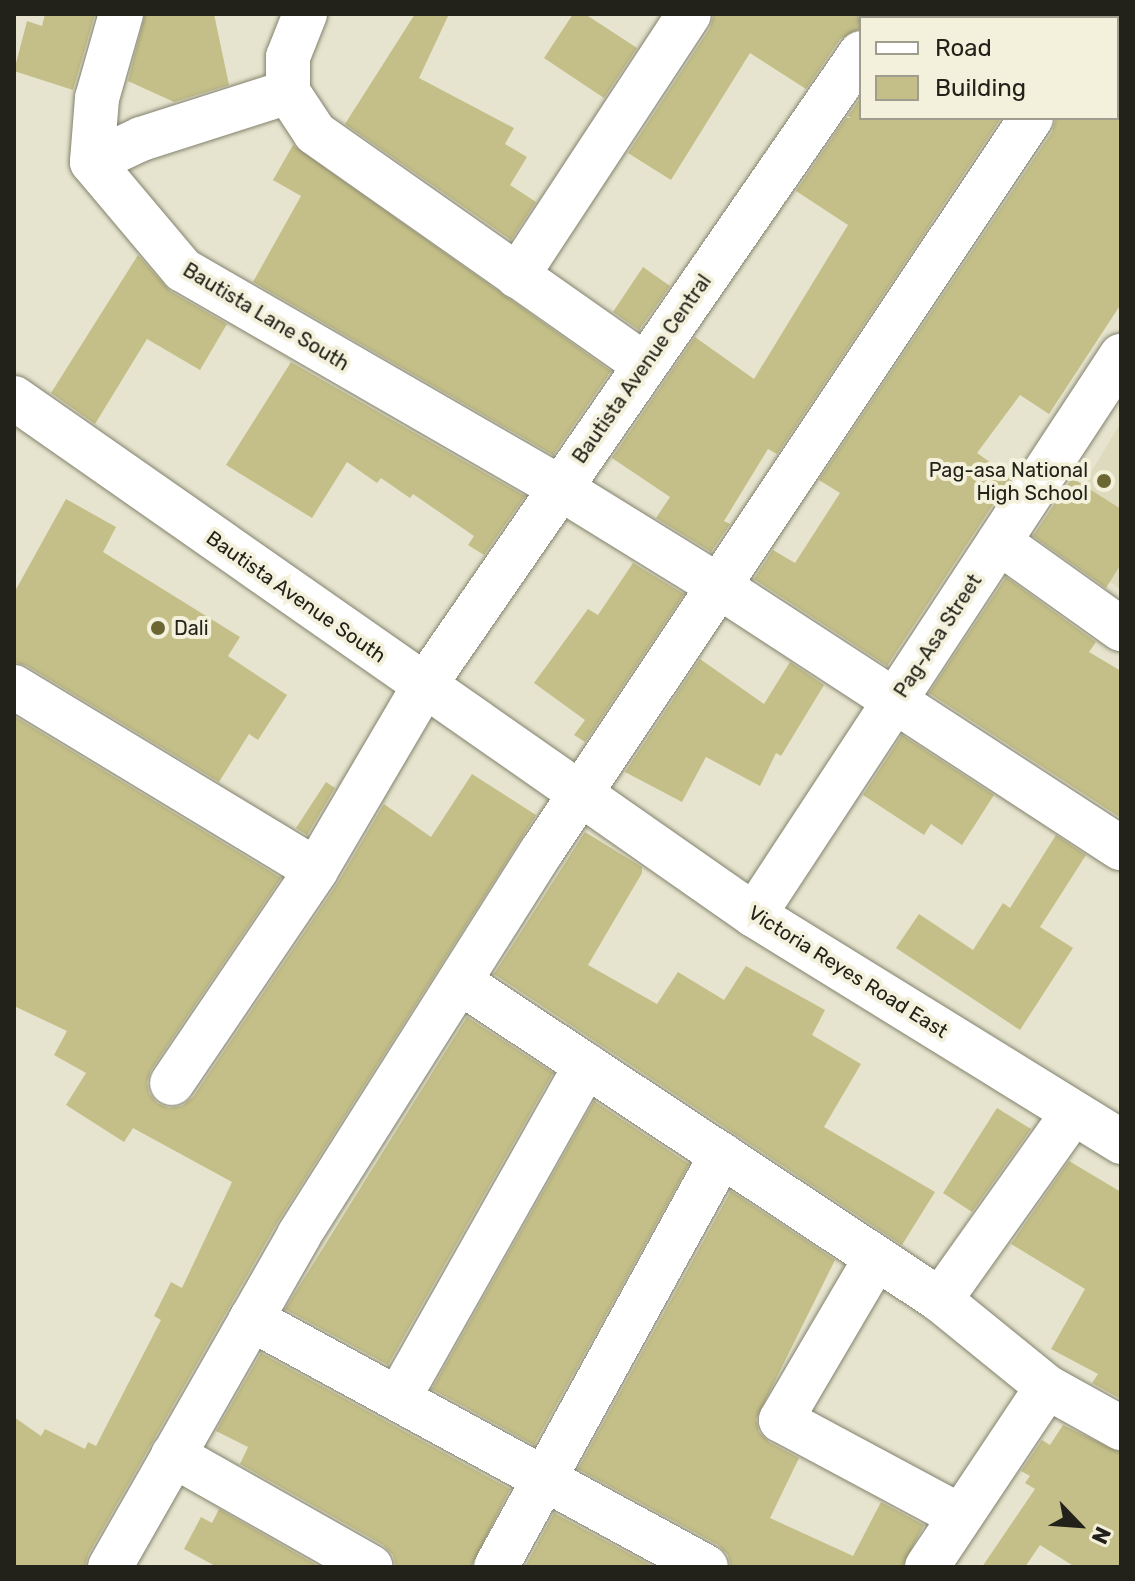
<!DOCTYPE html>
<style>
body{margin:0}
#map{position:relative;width:1135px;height:1581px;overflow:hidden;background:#e6e4ce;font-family:Rubik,sans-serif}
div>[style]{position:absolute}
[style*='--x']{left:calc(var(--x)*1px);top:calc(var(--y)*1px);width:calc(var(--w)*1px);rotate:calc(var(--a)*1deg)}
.built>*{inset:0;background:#dddabd}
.building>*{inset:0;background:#c4bf88}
.roads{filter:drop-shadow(0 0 2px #83826e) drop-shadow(0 0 2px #83826e)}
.minor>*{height:44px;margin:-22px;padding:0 22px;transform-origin:22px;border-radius:22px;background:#fff}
.dots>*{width:22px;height:22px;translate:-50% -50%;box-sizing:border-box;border:4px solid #f3f1db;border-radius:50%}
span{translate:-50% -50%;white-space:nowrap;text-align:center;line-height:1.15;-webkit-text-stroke:8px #f3f1db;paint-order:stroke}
.street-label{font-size:20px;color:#22221a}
.poi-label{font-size:20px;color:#22221a}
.right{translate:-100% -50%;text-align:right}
.left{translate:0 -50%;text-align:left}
.frame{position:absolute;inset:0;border:16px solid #22221a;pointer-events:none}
.legend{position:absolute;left:859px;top:16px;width:260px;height:104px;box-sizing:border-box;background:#f3f1db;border:2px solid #9f9e8e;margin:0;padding:10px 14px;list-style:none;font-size:24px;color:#22221a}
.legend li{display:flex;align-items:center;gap:16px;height:40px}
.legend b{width:40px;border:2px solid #9f9e8e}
.north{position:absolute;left:1039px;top:1485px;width:80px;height:80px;-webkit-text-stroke:6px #f3f1db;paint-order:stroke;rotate:115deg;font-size:22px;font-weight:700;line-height:32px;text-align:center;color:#22221a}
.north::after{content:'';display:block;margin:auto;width:28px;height:36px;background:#22221a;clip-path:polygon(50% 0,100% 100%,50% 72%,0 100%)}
</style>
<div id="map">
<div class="built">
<div style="clip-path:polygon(1121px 422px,1121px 590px,1051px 539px)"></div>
</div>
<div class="building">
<div style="clip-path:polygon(45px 14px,95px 14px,73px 90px,14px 71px,27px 21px,42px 26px)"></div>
<div style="clip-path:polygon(145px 14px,214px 14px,229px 85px,174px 102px,128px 81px)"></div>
<div style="clip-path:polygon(415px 14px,449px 14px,419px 78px,514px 128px,505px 144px,527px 157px,510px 185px,536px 202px,511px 240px,345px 124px)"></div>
<div style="clip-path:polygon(573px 14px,585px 14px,637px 48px,604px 98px,544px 58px)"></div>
<div style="clip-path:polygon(714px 14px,858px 14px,860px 29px,840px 39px,806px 89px,750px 53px,671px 180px,628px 153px,710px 28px)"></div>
<div style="clip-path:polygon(861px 97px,861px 118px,1001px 118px,777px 454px,768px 449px,724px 521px,730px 524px,711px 552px,656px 518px,670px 497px,612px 458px,695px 337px,754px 379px,848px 225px,796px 191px,846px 118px,851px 118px,848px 116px)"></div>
<div style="clip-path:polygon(1056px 118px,1121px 118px,1121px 304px,1049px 414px,1020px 395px,977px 453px,1011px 477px,887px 666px,754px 579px,773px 550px,795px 563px,840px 493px,819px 480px,1052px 132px)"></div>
<div style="clip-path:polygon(293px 145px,611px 371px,553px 455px,253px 282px,301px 196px,273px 180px)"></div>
<div style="clip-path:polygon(138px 255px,170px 291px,227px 324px,200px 370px,147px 339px,95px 424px,51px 393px)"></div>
<div style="clip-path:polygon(643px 267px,670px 286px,639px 330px,613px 312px)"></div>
<div style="clip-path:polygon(291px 362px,525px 496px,484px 555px,468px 545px,474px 536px,413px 494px,410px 498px,381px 478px,377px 483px,347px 462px,312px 518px,226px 465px)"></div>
<div style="clip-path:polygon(1072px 478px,1121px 509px,1121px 564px,1106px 588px,1033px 536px)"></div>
<div style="clip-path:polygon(66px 499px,116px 527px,103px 552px,240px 637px,228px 656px,287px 695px,258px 740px,249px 734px,219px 782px,27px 666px,14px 662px,14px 593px)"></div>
<div style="clip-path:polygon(633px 563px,684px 594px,585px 742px,574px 735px,585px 720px,534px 683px,588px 609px,598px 615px)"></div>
<div style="clip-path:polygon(1006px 577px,1096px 642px,1089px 652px,1121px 671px,1121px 818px,929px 693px)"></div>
<div style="clip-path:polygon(700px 659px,764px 704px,790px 662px,824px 685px,781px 756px,776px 753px,760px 786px,706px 757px,682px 802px,625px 772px)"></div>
<div style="clip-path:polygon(14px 716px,281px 878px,151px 1070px,147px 1082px,149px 1093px,157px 1103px,169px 1108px,182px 1106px,193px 1097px,337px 884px,384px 804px,431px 837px,472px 774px,536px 815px,277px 1223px,88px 1555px,85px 1567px,14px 1567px,14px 1417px,41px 1436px,45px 1429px,85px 1449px,88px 1442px,96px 1446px,161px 1320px,154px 1316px,171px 1282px,182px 1288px,232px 1182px,133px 1128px,124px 1142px,66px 1105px,86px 1073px,54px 1055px,67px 1031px,14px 1006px)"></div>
<div style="clip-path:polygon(902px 735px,994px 795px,962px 845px,931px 824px,924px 835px,863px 795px)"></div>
<div style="clip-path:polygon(326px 782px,335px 788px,307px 835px,296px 828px)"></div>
<div style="clip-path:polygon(585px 832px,642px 867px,642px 873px,588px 965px,657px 1004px,678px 972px,724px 1000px,746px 966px,825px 1010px,812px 1035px,861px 1064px,824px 1127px,935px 1192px,902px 1245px,494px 974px)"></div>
<div style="clip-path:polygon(1056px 835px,1086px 855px,1040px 927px,1073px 948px,1020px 1030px,896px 948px,919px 914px,973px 950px,1003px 903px,1010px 908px)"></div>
<div style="clip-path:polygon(467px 1017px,553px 1073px,388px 1365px,285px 1309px)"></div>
<div style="clip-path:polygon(594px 1101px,689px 1164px,534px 1445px,432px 1389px)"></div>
<div style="clip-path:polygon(997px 1108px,1031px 1129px,972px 1212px,943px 1193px)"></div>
<div style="clip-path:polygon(1069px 1161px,1121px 1192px,1121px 1399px,1092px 1383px,1098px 1374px,1051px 1349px,1085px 1289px,1011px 1244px)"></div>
<div style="clip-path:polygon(731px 1191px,835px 1260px,756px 1419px,759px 1432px,769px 1442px,799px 1458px,770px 1518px,853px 1556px,881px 1502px,924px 1525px,902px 1567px,731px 1567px,728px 1555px,718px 1545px,578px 1469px)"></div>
<div style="clip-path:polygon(261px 1353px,510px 1489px,471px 1567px,396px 1567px,393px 1555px,383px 1545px,240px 1464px,248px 1447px,216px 1431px)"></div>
<div style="clip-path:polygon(1063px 1425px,1121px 1453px,1121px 1567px,1075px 1567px,1040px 1545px,1025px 1567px,982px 1567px,1035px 1489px,1025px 1483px,1030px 1476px,1021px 1471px,1042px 1440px,1050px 1445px)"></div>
<div style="clip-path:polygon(219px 1509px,320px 1567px,217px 1567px,184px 1549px,201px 1517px,212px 1523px)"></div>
<div style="clip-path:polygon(554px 1513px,654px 1567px,525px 1567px)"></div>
</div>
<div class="roads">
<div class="minor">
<div style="--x:121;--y:14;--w:87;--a:105.9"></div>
<div style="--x:97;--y:98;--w:64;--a:94.5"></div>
<div style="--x:92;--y:162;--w:141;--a:49.9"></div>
<div style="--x:183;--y:270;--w:435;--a:30"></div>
<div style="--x:560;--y:488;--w:188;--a:31.7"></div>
<div style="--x:720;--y:587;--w:478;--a:33.1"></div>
<div style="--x:305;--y:14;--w:46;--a:111.6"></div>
<div style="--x:288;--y:57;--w:35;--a:90"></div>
<div style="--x:288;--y:92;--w:49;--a:56.6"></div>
<div style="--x:315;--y:133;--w:403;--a:35.1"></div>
<div style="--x:882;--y:18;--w:4;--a:-76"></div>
<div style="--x:1097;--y:18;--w:5;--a:-53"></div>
<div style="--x:92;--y:162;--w:54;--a:-25.1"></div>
<div style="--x:141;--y:139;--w:154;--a:-17.7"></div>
<div style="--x:517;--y:276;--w:313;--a:-56.7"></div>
<div style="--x:14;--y:398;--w:903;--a:34.94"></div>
<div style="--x:754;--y:915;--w:432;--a:31.7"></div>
<div style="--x:999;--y:542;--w:150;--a:35.5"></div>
<div style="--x:14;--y:687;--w:353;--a:31.2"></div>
<div style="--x:754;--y:915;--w:669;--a:-56.71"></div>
<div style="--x:460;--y:982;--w:576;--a:33.52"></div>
<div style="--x:940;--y:1300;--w:138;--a:39.1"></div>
<div style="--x:1047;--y:1387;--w:85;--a:29"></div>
<div style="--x:172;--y:1083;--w:257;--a:-55.9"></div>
<div style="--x:316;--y:870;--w:213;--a:-59.6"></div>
<div style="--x:424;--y:686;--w:769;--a:-55.38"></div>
<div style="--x:876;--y:1258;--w:188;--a:120.4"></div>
<div style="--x:781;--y:1420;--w:203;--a:28.2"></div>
<div style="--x:940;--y:1300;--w:229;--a:-54.6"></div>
<div style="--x:251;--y:1319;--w:518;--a:28.59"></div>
<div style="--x:398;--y:1399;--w:383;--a:-60.6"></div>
<div style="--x:173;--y:1455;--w:227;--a:29.5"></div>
<div style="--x:110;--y:1567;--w:382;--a:-60.3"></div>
<div style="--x:299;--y:1235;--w:454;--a:-57.7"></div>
<div style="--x:542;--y:851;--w:881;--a:-56.29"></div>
<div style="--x:496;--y:1567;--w:470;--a:-61.3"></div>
<div style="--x:927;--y:1567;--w:216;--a:-56.3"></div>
</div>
</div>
<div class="dots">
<div style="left:1104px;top:481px;background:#6c6633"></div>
<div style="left:158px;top:628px;background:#6c6633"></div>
</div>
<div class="street-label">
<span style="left:266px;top:317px;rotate:31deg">Bautista Lane South</span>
<span style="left:642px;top:369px;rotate:-55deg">Bautista Avenue Central</span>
<span style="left:296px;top:597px;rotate:35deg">Bautista Avenue South</span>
<span style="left:938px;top:636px;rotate:-57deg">Pag-Asa Street</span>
<span style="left:848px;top:972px;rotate:32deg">Victoria Reyes Road East</span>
</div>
<div class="poi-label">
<span class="right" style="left:1088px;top:482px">Pag-asa National<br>High School</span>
<span class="left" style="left:174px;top:628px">Dali</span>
</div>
<div class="frame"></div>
<ul class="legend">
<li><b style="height:10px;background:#fff"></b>Road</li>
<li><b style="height:22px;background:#c4bf88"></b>Building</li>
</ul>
<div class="north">N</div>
</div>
